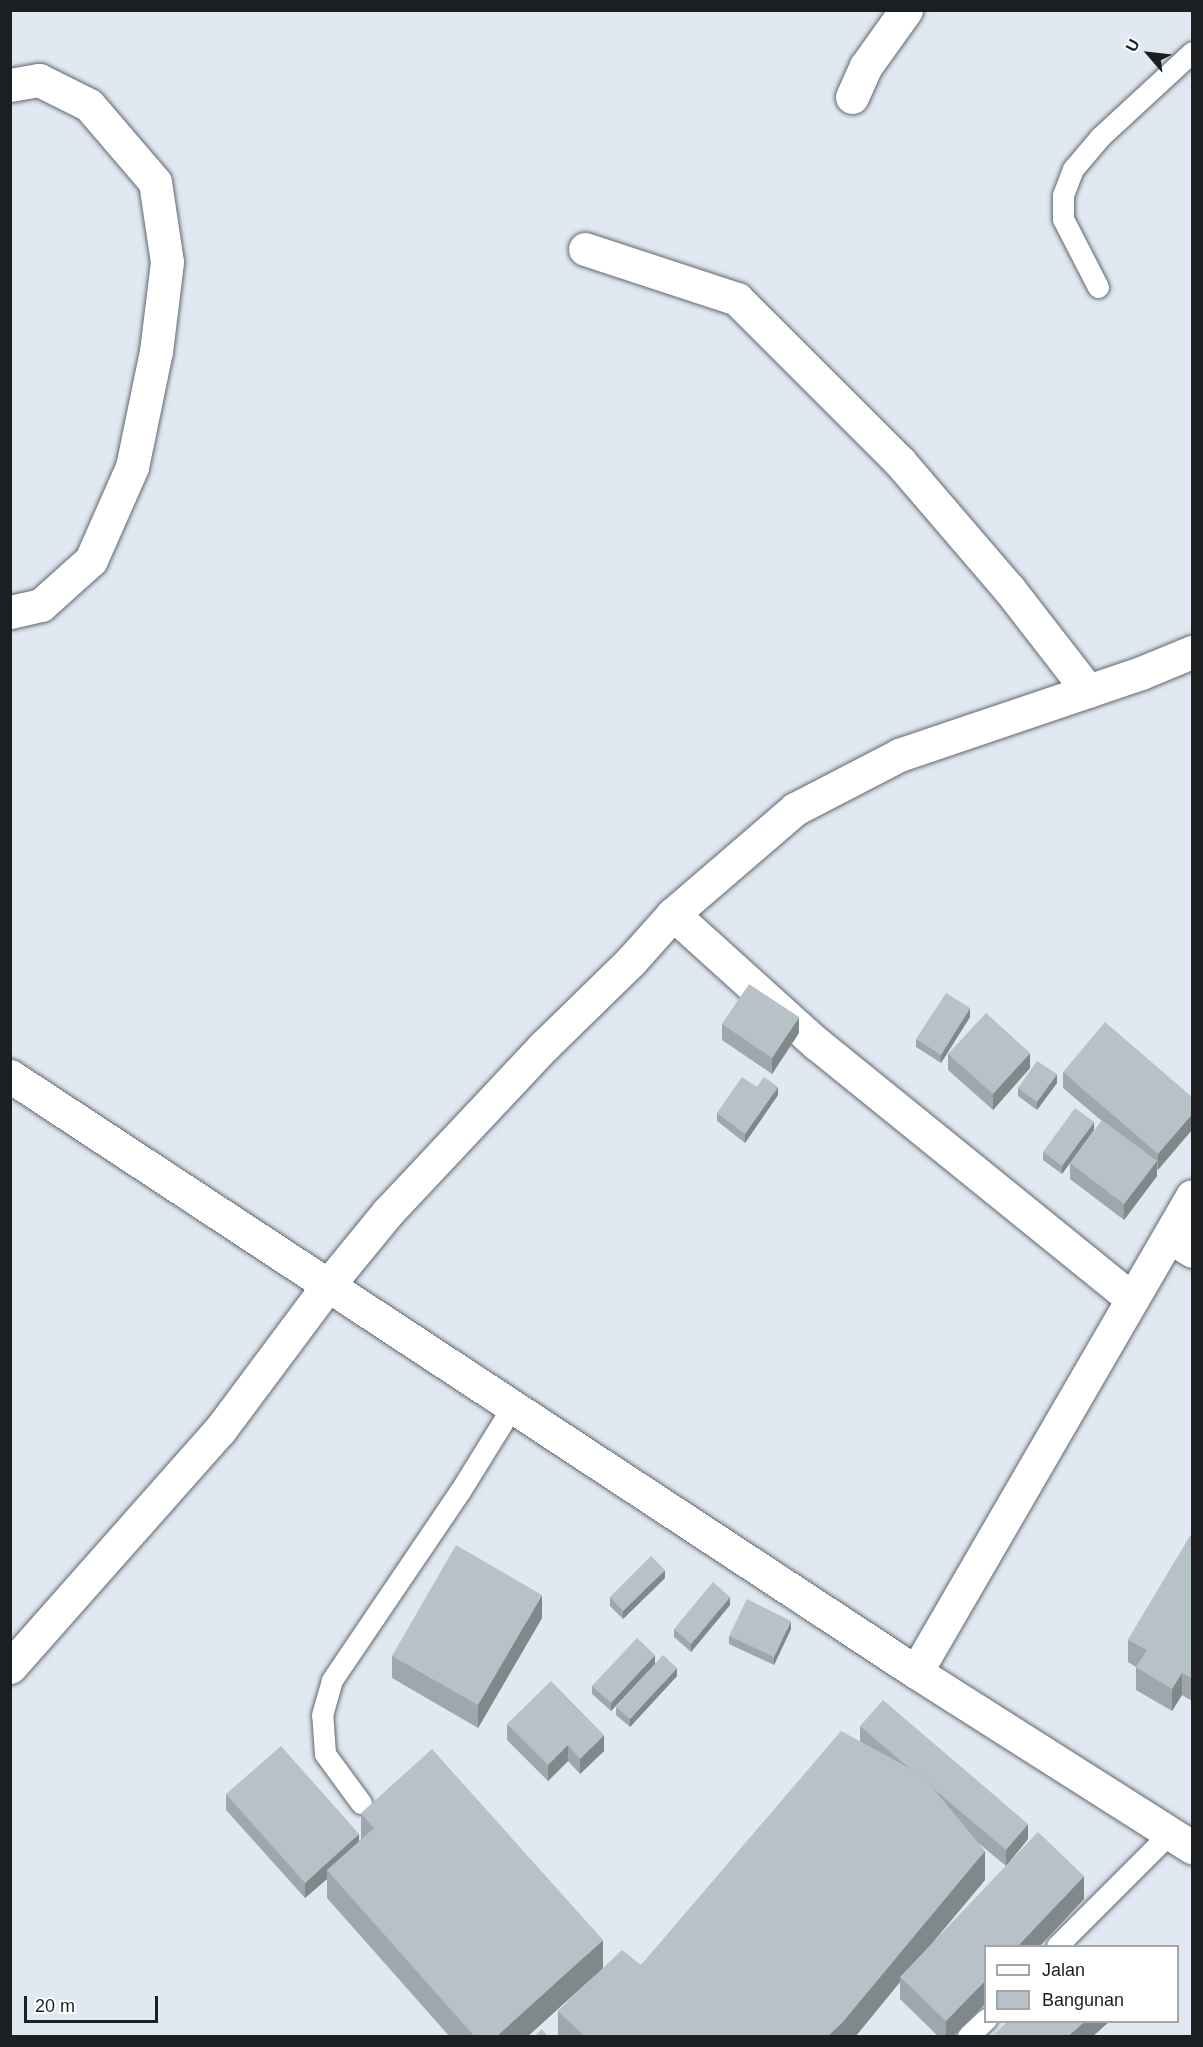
<!DOCTYPE html>
<style>
body{margin:0}
#map{position:relative;width:1203px;height:2047px;overflow:hidden;background:#e0e8f1;font-family:Arial,sans-serif}
div>[style]{position:absolute}
[style*='--x']{left:calc(var(--x)*1px);top:calc(var(--y)*1px);width:calc(var(--w)*1px);rotate:calc(var(--a)*1deg)}
.roads{filter:drop-shadow(0 0 2px #61676f) drop-shadow(0 0 2px #61676f)}
.service>*{height:21px;margin:-10.5px;padding:0 10.5px;transform-origin:10.5px;border-radius:10.5px;background:#fff}
.minor>*{height:33px;margin:-16.5px;padding:0 16.5px;transform-origin:16.5px;border-radius:16.5px;background:#fff}
.primary>*{height:33px;margin:-16.5px;padding:0 16.5px;transform-origin:16.5px;border-radius:16.5px;background:#fff}
.wall>*{inset:0;background:#9da7ac}
.shaded-wall>*{inset:0;background:#80888c}
.building>*{inset:0;background:#b7c2c8}
span{translate:-50% -50%;white-space:nowrap;text-align:center;line-height:1.15;-webkit-text-stroke:6px #fff;paint-order:stroke}
.frame{position:absolute;inset:0;border:12px solid #1c1f22;pointer-events:none}
.legend{position:absolute;left:984px;top:1945px;width:195px;height:78px;box-sizing:border-box;background:#fff;border:2px solid #a4a5a7;margin:0;padding:8px 10px;list-style:none;font-size:18px;color:#1c1f22}
.legend li{display:flex;align-items:center;gap:12px;height:30px}
.legend b{width:30px;border:2px solid #a4a5a7}
.north{position:absolute;left:1119px;top:24px;width:60px;height:60px;-webkit-text-stroke:4px #fff;paint-order:stroke;rotate:298deg;font-size:16px;font-weight:700;line-height:24px;text-align:center;color:#1c1f22}
.north::after{content:'';display:block;margin:auto;width:21px;height:27px;background:#1c1f22;clip-path:polygon(50% 0,100% 100%,50% 72%,0 100%)}
.scale{position:absolute;left:24px;top:1996px;width:134px;height:27px;box-sizing:border-box;border:3px solid #1c1f22;border-top:0;padding-left:8px;font-size:18px;line-height:21px;white-space:nowrap;color:#1c1f22;-webkit-text-stroke:4px #fff;paint-order:stroke}
</style>
<div id="map">
<div class="roads">
<div class="service">
<div style="--x:1098;--y:287;--w:76;--a:-117.2"></div>
<div style="--x:1063;--y:219;--w:24;--a:-90"></div>
<div style="--x:1063;--y:195;--w:28;--a:-69"></div>
<div style="--x:1073;--y:169;--w:42;--a:-49.8"></div>
<div style="--x:1100;--y:137;--w:125;--a:-42.7"></div>
<div style="--x:361;--y:1803;--w:61;--a:-126.3"></div>
<div style="--x:325;--y:1754;--w:39;--a:-94"></div>
<div style="--x:322;--y:1715;--w:36;--a:-74"></div>
<div style="--x:332;--y:1680;--w:228;--a:-55.9"></div>
<div style="--x:460;--y:1491;--w:99;--a:-58.2"></div>
<div style="--x:1057;--y:1946;--w:160;--a:-45"></div>
<div style="--x:968;--y:2036;--w:25;--a:-43"></div>
</div>
<div class="minor">
<div style="--x:10;--y:85;--w:29;--a:-10"></div>
<div style="--x:39;--y:80;--w:56;--a:26.6"></div>
<div style="--x:89;--y:105;--w:101;--a:49.4"></div>
<div style="--x:155;--y:182;--w:81;--a:81.5"></div>
<div style="--x:167;--y:262;--w:90;--a:97"></div>
<div style="--x:156;--y:351;--w:118;--a:101.7"></div>
<div style="--x:132;--y:467;--w:102;--a:113.8"></div>
<div style="--x:91;--y:560;--w:67;--a:138"></div>
<div style="--x:41;--y:605;--w:32;--a:167"></div>
<div style="--x:852;--y:97;--w:34;--a:-66"></div>
<div style="--x:866;--y:66;--w:69;--a:-54.5"></div>
<div style="--x:585;--y:249;--w:160;--a:18.2"></div>
<div style="--x:737;--y:299;--w:231;--a:45"></div>
<div style="--x:900;--y:462;--w:167;--a:49.4"></div>
<div style="--x:1009;--y:589;--w:129;--a:52.2"></div>
<div style="--x:673;--y:914;--w:193;--a:42.1"></div>
<div style="--x:816;--y:1043;--w:405;--a:39"></div>
<div style="--x:1170;--y:1237;--w:26;--a:32"></div>
<div style="--x:10;--y:1667;--w:317;--a:-48.5"></div>
<div style="--x:220;--y:1430;--w:182;--a:-53.3"></div>
<div style="--x:329;--y:1284;--w:93;--a:-50.7"></div>
<div style="--x:388;--y:1212;--w:228;--a:-46.8"></div>
<div style="--x:544;--y:1046;--w:122;--a:-44.3"></div>
<div style="--x:631;--y:961;--w:63;--a:-48.2"></div>
<div style="--x:673;--y:914;--w:161;--a:-40.7"></div>
<div style="--x:795;--y:809;--w:117;--a:-27.4"></div>
<div style="--x:899;--y:755;--w:256;--a:-18.7"></div>
<div style="--x:1141;--y:673;--w:55;--a:-22.4"></div>
<div style="--x:916;--y:1672;--w:550;--a:-59.89"></div>
</div>
<div class="primary">
<div style="--x:10;--y:1076;--w:1084;--a:33.34"></div>
<div style="--x:916;--y:1672;--w:327;--a:32.4"></div>
</div>
</div>
<div class="wall">
<div style="clip-path:polygon(970px 1017px,941px 1063px,916px 1047px,916px 1039px)"></div>
<div style="clip-path:polygon(722px 1024px,799px 1033px,772px 1074px,722px 1040px)"></div>
<div style="clip-path:polygon(948px 1054px,1030px 1068px,993px 1110px,948px 1070px)"></div>
<div style="clip-path:polygon(1063px 1072px,1192px 1097px,1158px 1170px,1157px 1169px,1157px 1176px,1124px 1220px,1070px 1179px,1070px 1163px,1102px 1121px,1063px 1088px)"></div>
<div style="clip-path:polygon(1057px 1083px,1037px 1110px,1018px 1096px,1018px 1088px)"></div>
<div style="clip-path:polygon(757px 1087px,778px 1095px,745px 1143px,717px 1121px,717px 1113px)"></div>
<div style="clip-path:polygon(1094px 1130px,1062px 1174px,1043px 1160px,1043px 1152px)"></div>
<div style="clip-path:polygon(1192px 1533px,1192px 1701px,1182px 1695px,1172px 1711px,1136px 1690px,1136px 1667px,1128px 1662px,1128px 1640px)"></div>
<div style="clip-path:polygon(665px 1578px,623px 1619px,610px 1606px,610px 1597px)"></div>
<div style="clip-path:polygon(730px 1605px,691px 1652px,674px 1637px,674px 1629px)"></div>
<div style="clip-path:polygon(542px 1618px,478px 1728px,392px 1678px,392px 1656px)"></div>
<div style="clip-path:polygon(791px 1629px,774px 1665px,729px 1644px,729px 1636px)"></div>
<div style="clip-path:polygon(655px 1664px,611px 1711px,592px 1694px,592px 1686px)"></div>
<div style="clip-path:polygon(677px 1676px,630px 1727px,616px 1715px,616px 1707px)"></div>
<div style="clip-path:polygon(507px 1724px,604px 1751px,580px 1774px,568px 1761px,548px 1781px,507px 1740px)"></div>
<div style="clip-path:polygon(860px 1726px,1028px 1839px,1006px 1866px,976px 1841px,985px 1880px,934px 1941px,1084px 1899px,1039px 1947px,986px 1947px,986px 2003px,953px 2037px,939px 2037px,900px 1999px,900px 1982px,855px 2037px,558px 2037px,558px 2011px,602px 1969px,527px 2037px,450px 2037px,327px 1898px,327px 1879px,305px 1898px,226px 1810px,226px 1794px,359px 1841px,361px 1839px,361px 1813px,603px 1968px,641px 1965px,860px 1742px)"></div>
</div>
<div class="shaded-wall">
<div style="clip-path:polygon(970px 1008px,970px 1017px,941px 1063px,941px 1055px)"></div>
<div style="clip-path:polygon(799px 1017px,799px 1033px,772px 1074px,772px 1058px)"></div>
<div style="clip-path:polygon(1030px 1053px,1030px 1068px,993px 1110px,993px 1094px)"></div>
<div style="clip-path:polygon(1057px 1074px,1057px 1083px,1037px 1110px,1037px 1102px)"></div>
<div style="clip-path:polygon(778px 1087px,778px 1095px,745px 1143px,745px 1134px)"></div>
<div style="clip-path:polygon(1192px 1114px,1192px 1130px,1158px 1170px,1158px 1154px)"></div>
<div style="clip-path:polygon(1094px 1122px,1094px 1130px,1062px 1174px,1062px 1166px)"></div>
<div style="clip-path:polygon(1157px 1161px,1157px 1176px,1124px 1220px,1124px 1204px)"></div>
<div style="clip-path:polygon(665px 1570px,665px 1578px,623px 1619px,623px 1611px)"></div>
<div style="clip-path:polygon(542px 1595px,542px 1618px,478px 1728px,478px 1705px)"></div>
<div style="clip-path:polygon(730px 1597px,730px 1605px,691px 1652px,691px 1644px)"></div>
<div style="clip-path:polygon(791px 1621px,791px 1629px,774px 1665px,774px 1657px)"></div>
<div style="clip-path:polygon(655px 1655px,655px 1664px,611px 1711px,611px 1703px)"></div>
<div style="clip-path:polygon(677px 1668px,677px 1676px,630px 1727px,630px 1719px)"></div>
<div style="clip-path:polygon(1182px 1673px,1182px 1695px,1172px 1711px,1172px 1689px)"></div>
<div style="clip-path:polygon(604px 1735px,604px 1751px,580px 1774px,580px 1759px)"></div>
<div style="clip-path:polygon(568px 1745px,568px 1761px,548px 1781px,548px 1765px)"></div>
<div style="clip-path:polygon(1028px 1824px,1028px 1839px,1006px 1866px,1006px 1850px)"></div>
<div style="clip-path:polygon(359px 1834px,359px 1850px,327px 1870px,327px 1879px,305px 1898px,305px 1883px)"></div>
<div style="clip-path:polygon(985px 1851px,985px 1880px,902px 1979px,900px 1977px,900px 1982px,855px 2037px,827px 2037px)"></div>
<div style="clip-path:polygon(1084px 1876px,1084px 1899px,1039px 1947px,1017px 1947px)"></div>
<div style="clip-path:polygon(603px 1940px,603px 1968px,527px 2037px,496px 2037px)"></div>
<div style="clip-path:polygon(986px 1980px,986px 2003px,953px 2037px,946px 2037px,946px 2021px)"></div>
<div style="clip-path:polygon(1084px 2022px,1109px 2022px,1092px 2037px,1067px 2037px)"></div>
</div>
<div class="building">
<div style="clip-path:polygon(749px 984px,799px 1017px,772px 1058px,722px 1024px)"></div>
<div style="clip-path:polygon(946px 993px,970px 1008px,941px 1055px,916px 1039px)"></div>
<div style="clip-path:polygon(986px 1013px,1030px 1053px,993px 1094px,948px 1054px)"></div>
<div style="clip-path:polygon(1105px 1022px,1192px 1097px,1192px 1114px,1158px 1154px,1063px 1072px)"></div>
<div style="clip-path:polygon(1037px 1061px,1057px 1074px,1037px 1102px,1018px 1088px)"></div>
<div style="clip-path:polygon(742px 1077px,757px 1087px,764px 1077px,778px 1087px,745px 1134px,717px 1113px)"></div>
<div style="clip-path:polygon(1075px 1108px,1094px 1122px,1062px 1166px,1043px 1152px)"></div>
<div style="clip-path:polygon(1102px 1120px,1157px 1161px,1124px 1204px,1070px 1163px)"></div>
<div style="clip-path:polygon(1192px 1533px,1192px 1678px,1182px 1673px,1172px 1689px,1136px 1667px,1147px 1650px,1128px 1640px)"></div>
<div style="clip-path:polygon(456px 1545px,542px 1595px,478px 1705px,392px 1656px)"></div>
<div style="clip-path:polygon(651px 1556px,665px 1570px,623px 1611px,610px 1597px)"></div>
<div style="clip-path:polygon(713px 1582px,730px 1597px,691px 1644px,674px 1629px)"></div>
<div style="clip-path:polygon(747px 1599px,791px 1621px,774px 1657px,729px 1636px)"></div>
<div style="clip-path:polygon(637px 1638px,655px 1655px,611px 1703px,592px 1686px)"></div>
<div style="clip-path:polygon(663px 1655px,677px 1668px,630px 1719px,616px 1707px)"></div>
<div style="clip-path:polygon(551px 1681px,604px 1735px,580px 1759px,568px 1745px,548px 1765px,507px 1724px)"></div>
<div style="clip-path:polygon(883px 1700px,1028px 1824px,1006px 1850px,934px 1789px,922px 1775px,909px 1768px,860px 1726px)"></div>
<div style="clip-path:polygon(841px 1731px,922px 1775px,985px 1851px,842px 2023px,827px 2037px,585px 2037px,558px 2011px,622px 1950px,641px 1965px)"></div>
<div style="clip-path:polygon(281px 1746px,359px 1834px,305px 1883px,226px 1794px)"></div>
<div style="clip-path:polygon(432px 1749px,603px 1940px,496px 2037px,475px 2037px,327px 1870px,374px 1828px,361px 1813px)"></div>
<div style="clip-path:polygon(1038px 1832px,1084px 1876px,1017px 1947px,986px 1947px,986px 1980px,946px 2021px,900px 1977px)"></div>
<div style="clip-path:polygon(1007px 2022px,1084px 2022px,1067px 2037px,991px 2037px)"></div>
<div style="clip-path:polygon(542px 2029px,548px 2037px,534px 2037px)"></div>
</div>
<div class="frame"></div>
<ul class="legend">
<li><b style="height:8px;background:#fff"></b>Jalan</li>
<li><b style="height:16px;background:#b7c2c8"></b>Bangunan</li>
</ul>
<div class="north">U</div>
<div class="scale">20 m</div>
</div>
